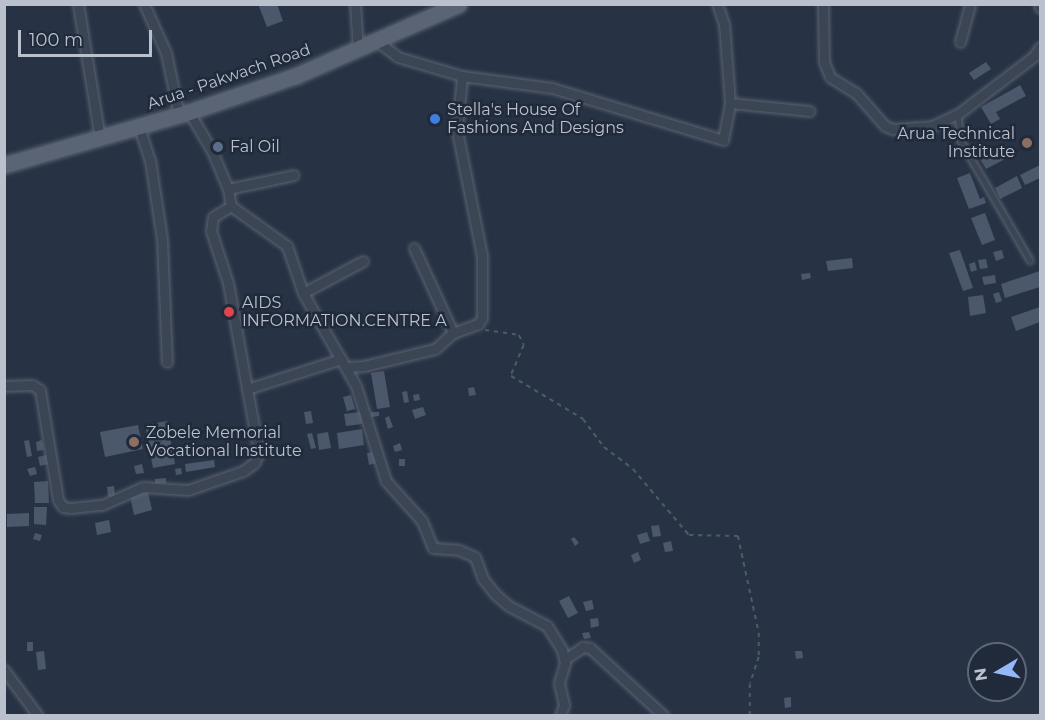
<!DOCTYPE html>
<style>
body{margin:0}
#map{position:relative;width:1045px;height:720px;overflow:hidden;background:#273345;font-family:Montserrat,sans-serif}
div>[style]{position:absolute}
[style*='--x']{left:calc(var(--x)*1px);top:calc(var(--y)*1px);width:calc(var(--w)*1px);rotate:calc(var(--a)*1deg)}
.building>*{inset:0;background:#4b576b}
.path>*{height:1.5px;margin-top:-0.75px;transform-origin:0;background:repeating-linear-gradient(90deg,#485e61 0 4.5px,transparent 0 9px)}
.roads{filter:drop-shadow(0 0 2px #5b6371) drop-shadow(0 0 2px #5b6371)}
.lane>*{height:4.5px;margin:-2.25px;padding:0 2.25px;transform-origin:2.25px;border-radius:2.25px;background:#3c4554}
.street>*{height:9px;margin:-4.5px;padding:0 4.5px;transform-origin:4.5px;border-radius:4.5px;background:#3c4554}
.primary>*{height:15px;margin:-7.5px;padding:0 7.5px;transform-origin:7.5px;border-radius:7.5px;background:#5a6474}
.dots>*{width:16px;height:16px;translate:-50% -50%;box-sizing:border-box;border:3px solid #202a3a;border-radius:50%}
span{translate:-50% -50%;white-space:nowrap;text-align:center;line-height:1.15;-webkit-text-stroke:5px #202a3a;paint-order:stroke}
.street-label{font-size:16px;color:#bac1cd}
.poi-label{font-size:16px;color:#bac1cd}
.left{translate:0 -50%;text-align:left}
.right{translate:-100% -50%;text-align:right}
.frame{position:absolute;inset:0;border:6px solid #bac1cd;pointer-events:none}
.north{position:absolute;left:967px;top:642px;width:60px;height:60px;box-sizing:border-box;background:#202a3a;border:2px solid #5e6675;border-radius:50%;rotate:261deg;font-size:16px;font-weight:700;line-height:24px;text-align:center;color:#bac1cd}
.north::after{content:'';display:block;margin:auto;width:21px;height:27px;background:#93b7f9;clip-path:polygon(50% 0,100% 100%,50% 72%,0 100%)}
.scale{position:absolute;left:18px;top:30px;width:134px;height:27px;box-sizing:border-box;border:3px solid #bac1cd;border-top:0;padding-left:8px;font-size:18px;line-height:21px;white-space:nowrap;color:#bac1cd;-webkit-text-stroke:4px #202a3a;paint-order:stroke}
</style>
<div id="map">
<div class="building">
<div style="clip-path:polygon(258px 4px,277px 4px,283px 21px,267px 27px)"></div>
<div style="clip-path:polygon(986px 62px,991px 69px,974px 80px,969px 73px)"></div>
<div style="clip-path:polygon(1020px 85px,1026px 96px,996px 112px,1000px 119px,991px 124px,981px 107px)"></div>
<div style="clip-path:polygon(1006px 145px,1011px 156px,986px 169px,980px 159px)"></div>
<div style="clip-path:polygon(1040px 165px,1040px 178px,1025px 185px,1020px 175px)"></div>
<div style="clip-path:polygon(970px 173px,980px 199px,984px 197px,986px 203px,969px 209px,957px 178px)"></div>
<div style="clip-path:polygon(1017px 176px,1022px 188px,1000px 199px,995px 188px)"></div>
<div style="clip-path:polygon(985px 213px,995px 240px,982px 245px,971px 218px)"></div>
<div style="clip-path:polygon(960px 250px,973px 288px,963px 291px,949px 253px)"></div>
<div style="clip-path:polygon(1002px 250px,1004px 258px,996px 261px,993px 252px)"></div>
<div style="clip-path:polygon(852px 258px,853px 268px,828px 271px,826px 261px)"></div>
<div style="clip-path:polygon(986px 259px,988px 268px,980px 269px,978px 260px)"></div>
<div style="clip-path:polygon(975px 262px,977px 270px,971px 272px,969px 264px)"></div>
<div style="clip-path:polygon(1040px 271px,1040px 287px,1005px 298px,1001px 284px)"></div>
<div style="clip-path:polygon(810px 273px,811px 278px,802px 280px,801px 274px)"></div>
<div style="clip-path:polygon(995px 275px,996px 283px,984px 285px,982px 277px)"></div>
<div style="clip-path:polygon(999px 292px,1002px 301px,996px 303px,993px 294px)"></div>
<div style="clip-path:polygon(983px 295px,986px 313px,970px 316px,968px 297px)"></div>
<div style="clip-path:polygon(1040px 307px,1040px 322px,1016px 331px,1011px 317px)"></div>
<div style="clip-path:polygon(384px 371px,390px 407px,377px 409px,371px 373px)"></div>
<div style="clip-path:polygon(474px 387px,476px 395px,469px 396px,468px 388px)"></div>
<div style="clip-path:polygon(407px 391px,409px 402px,404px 403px,402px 392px)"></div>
<div style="clip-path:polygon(419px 394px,420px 400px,414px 401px,413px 395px)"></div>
<div style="clip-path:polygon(351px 395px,355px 409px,347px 411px,343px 397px)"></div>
<div style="clip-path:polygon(423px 407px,426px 415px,415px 419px,412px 410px)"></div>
<div style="clip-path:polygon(311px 411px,313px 423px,306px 424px,304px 412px)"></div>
<div style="clip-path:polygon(361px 412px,362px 424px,346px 426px,344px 414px)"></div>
<div style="clip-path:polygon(371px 412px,379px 412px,379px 416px,371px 417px)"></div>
<div style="clip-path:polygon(389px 416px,393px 427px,388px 429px,385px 418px)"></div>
<div style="clip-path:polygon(167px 421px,175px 464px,153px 468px,145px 425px)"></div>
<div style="clip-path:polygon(138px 425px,143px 449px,105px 457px,100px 432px)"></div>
<div style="clip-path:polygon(362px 429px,364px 445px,339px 449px,337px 433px)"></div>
<div style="clip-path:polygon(328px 432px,331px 448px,319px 450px,317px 434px)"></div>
<div style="clip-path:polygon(312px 433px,316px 448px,311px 449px,307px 434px)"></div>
<div style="clip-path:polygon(29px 440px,32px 456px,27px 457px,24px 441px)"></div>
<div style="clip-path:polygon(42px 440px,44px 450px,37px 451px,36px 442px)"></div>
<div style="clip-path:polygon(400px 443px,402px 450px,395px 452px,393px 446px)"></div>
<div style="clip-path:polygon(374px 452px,376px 463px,369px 465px,367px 453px)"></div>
<div style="clip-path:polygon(46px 455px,48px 464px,40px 466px,38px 457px)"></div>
<div style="clip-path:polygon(399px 459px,405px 459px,405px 466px,399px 466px)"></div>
<div style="clip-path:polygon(214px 460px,215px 467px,186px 472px,185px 464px)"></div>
<div style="clip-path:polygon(142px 464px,144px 473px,136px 474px,134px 466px)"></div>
<div style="clip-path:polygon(35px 467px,37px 474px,30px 476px,27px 469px)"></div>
<div style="clip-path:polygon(181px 468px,182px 474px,176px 475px,175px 469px)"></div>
<div style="clip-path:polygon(166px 478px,166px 483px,155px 484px,155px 479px)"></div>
<div style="clip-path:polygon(48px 481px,49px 503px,35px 503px,34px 482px)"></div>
<div style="clip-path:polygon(114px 486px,115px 496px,108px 497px,107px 487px)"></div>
<div style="clip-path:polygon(148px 492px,152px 510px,134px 515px,130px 496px)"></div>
<div style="clip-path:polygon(34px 507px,47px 507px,46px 525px,34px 524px)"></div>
<div style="clip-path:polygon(29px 513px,29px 526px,7px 527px,7px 514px)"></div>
<div style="clip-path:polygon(109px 520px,111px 532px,97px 535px,95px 523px)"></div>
<div style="clip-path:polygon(659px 525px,661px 536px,653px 537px,651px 526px)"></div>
<div style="clip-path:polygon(647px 532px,650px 541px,640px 544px,637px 535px)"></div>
<div style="clip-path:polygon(35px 533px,42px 535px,40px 541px,33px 539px)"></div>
<div style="clip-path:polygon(574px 537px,579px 543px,575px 546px,571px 539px)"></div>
<div style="clip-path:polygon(671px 541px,673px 551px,665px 552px,663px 543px)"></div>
<div style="clip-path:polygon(638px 552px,641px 560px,634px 563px,631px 555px)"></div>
<div style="clip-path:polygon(569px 596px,578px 613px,568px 618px,559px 601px)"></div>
<div style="clip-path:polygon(592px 600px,594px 609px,586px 611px,583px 602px)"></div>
<div style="clip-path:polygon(598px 618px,599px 626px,591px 628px,590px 619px)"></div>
<div style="clip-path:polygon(589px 632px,591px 638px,584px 639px,582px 633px)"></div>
<div style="clip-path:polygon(27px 642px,33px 642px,33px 651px,27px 651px)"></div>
<div style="clip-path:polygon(44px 651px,46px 669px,38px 670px,36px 652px)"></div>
<div style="clip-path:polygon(795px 651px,802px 651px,803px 658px,796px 659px)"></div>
<div style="clip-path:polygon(791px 697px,791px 707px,785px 708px,784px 698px)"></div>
</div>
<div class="path">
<div style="--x:485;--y:330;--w:34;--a:8"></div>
<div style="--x:519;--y:335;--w:11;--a:63"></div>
<div style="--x:524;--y:345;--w:34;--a:113"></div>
<div style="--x:511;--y:376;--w:84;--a:30.8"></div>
<div style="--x:583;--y:419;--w:35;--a:53"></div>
<div style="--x:604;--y:447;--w:36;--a:37"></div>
<div style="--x:633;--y:469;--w:87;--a:49.7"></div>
<div style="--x:689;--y:535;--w:49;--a:1.2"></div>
<div style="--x:738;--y:536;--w:99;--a:77.8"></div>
<div style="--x:759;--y:633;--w:24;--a:90"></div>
<div style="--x:759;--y:657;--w:28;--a:108"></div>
<div style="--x:750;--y:684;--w:32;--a:90"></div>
</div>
<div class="roads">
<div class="lane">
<div style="--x:958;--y:114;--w:27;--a:84"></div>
<div style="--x:961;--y:141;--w:138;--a:59.9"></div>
</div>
<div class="street">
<div style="--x:78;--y:4;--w:136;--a:80.7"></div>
<div style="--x:144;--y:4;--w:54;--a:65.8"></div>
<div style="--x:166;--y:53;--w:63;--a:78.2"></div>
<div style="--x:355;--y:4;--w:46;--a:86.3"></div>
<div style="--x:823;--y:4;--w:58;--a:89"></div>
<div style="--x:824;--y:62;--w:16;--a:68"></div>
<div style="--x:830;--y:77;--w:31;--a:32"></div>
<div style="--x:856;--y:93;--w:44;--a:48.7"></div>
<div style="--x:885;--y:126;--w:9;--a:21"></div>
<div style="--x:893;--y:129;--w:39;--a:-4"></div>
<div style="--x:932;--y:126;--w:29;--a:-25"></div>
<div style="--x:958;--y:114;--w:96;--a:-37.3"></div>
<div style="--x:1034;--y:56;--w:11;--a:-56"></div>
<div style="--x:1039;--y:4;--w:4;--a:76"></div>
<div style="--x:960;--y:42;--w:39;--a:-75"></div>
<div style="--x:462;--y:76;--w:91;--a:7.6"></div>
<div style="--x:552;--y:88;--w:179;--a:16.9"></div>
<div style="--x:723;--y:140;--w:38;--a:-79"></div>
<div style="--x:730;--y:103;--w:79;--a:-94.3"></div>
<div style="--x:724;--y:24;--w:21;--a:-109"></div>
<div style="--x:730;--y:103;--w:80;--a:5.7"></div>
<div style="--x:189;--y:112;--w:45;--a:59.5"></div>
<div style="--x:212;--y:151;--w:41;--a:67.2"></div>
<div style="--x:228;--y:189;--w:17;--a:80"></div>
<div style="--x:231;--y:206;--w:21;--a:149"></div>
<div style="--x:213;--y:217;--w:14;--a:98"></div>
<div style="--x:211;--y:231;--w:55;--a:71.9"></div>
<div style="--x:228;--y:283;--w:108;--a:79.8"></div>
<div style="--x:247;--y:389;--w:99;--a:-17.7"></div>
<div style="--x:139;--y:127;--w:35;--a:72"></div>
<div style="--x:150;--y:160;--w:80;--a:81.4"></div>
<div style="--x:162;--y:239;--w:123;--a:87.7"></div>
<div style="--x:228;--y:189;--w:67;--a:-12"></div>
<div style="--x:231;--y:206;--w:69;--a:35.5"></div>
<div style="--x:287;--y:246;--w:50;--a:71.2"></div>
<div style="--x:303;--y:293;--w:107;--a:60.3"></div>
<div style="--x:356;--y:386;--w:100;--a:72.5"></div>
<div style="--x:386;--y:481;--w:54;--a:48"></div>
<div style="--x:422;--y:521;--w:29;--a:68"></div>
<div style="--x:433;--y:548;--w:26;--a:4"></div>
<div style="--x:459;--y:550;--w:17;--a:24"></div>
<div style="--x:475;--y:557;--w:23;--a:70"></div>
<div style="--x:483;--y:579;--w:19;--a:51"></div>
<div style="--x:495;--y:594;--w:18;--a:41"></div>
<div style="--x:509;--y:606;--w:43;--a:27.8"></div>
<div style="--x:547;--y:626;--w:28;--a:58"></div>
<div style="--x:562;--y:650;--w:13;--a:77"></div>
<div style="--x:565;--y:663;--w:21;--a:107"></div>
<div style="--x:559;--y:683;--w:23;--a:77"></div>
<div style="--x:564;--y:705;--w:12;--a:110"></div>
<div style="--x:414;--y:248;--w:94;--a:65.4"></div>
<div style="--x:303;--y:293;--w:68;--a:-28.1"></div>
<div style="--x:347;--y:367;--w:17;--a:-3"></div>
<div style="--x:364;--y:366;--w:73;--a:-13.5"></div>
<div style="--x:435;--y:349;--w:24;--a:-42"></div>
<div style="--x:453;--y:333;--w:27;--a:-20"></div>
<div style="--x:478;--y:324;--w:7;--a:-56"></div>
<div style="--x:482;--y:318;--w:62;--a:-90"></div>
<div style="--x:482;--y:256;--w:127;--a:-101.3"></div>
<div style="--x:457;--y:131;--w:55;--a:-84.8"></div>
<div style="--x:462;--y:76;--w:67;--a:-163.5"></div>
<div style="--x:398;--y:57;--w:25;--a:-143"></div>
<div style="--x:4;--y:386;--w:28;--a:-2"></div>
<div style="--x:32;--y:385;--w:9;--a:32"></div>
<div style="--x:40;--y:390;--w:111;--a:80.7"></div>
<div style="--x:58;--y:500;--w:9;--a:54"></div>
<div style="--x:63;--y:507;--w:8;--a:7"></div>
<div style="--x:71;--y:508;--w:31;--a:-6"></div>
<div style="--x:102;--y:505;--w:45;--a:-23.7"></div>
<div style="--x:143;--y:487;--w:45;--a:3.8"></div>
<div style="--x:188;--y:490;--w:58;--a:-19.1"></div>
<div style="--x:243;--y:471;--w:14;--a:-36"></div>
<div style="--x:254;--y:463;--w:11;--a:-63"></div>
<div style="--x:259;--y:453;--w:65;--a:-100.6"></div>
<div style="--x:565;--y:659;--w:22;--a:-34"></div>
<div style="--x:583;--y:647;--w:7;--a:8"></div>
<div style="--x:590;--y:648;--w:100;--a:42.6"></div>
<div style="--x:4;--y:670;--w:57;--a:53.5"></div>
</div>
<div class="primary">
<div style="--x:4;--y:165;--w:192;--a:-16"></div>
<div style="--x:189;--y:112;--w:112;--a:-18.8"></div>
<div style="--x:295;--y:76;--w:179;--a:-23.7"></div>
</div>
</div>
<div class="dots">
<div style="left:435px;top:119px;background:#3f7fe0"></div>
<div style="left:1027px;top:143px;background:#8d6e63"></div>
<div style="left:218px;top:147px;background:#5c6f8a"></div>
<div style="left:229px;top:312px;background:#e0444e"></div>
<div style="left:134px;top:442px;background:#8d6e63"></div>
</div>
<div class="street-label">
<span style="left:229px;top:77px;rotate:-19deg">Arua - Pakwach Road</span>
</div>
<div class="poi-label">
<span class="left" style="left:447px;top:119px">Stella's House Of<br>Fashions And Designs</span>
<span class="right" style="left:1015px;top:143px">Arua Technical<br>Institute</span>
<span class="left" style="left:230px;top:147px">Fal Oil</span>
<span class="left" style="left:242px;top:312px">AIDS<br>INFORMATION.CENTRE A</span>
<span class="left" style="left:146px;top:442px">Zobele Memorial<br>Vocational Institute</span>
</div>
<div class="frame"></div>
<div class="north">N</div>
<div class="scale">100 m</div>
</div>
